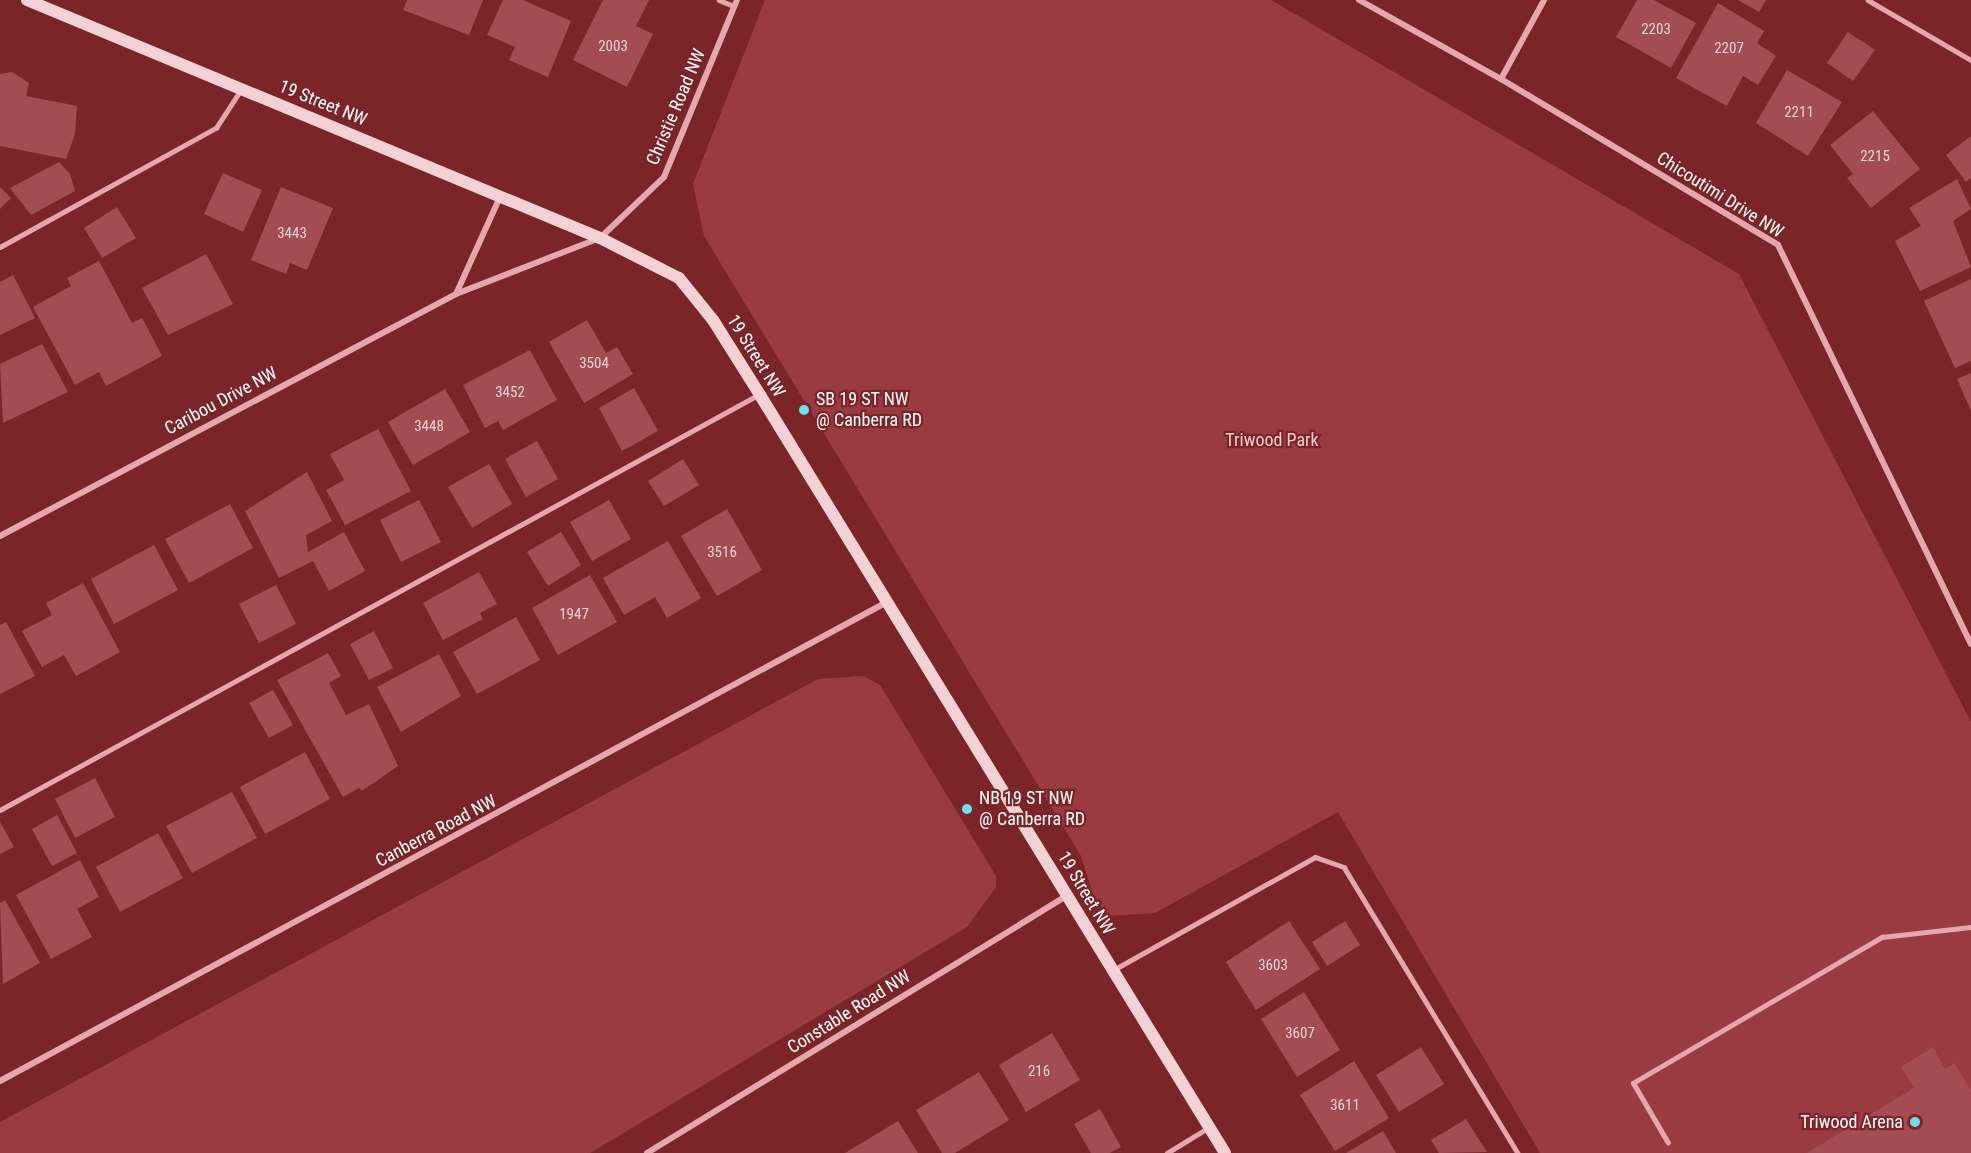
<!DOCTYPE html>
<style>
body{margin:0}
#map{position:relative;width:1971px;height:1153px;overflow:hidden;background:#7b2529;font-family:"Roboto Condensed",sans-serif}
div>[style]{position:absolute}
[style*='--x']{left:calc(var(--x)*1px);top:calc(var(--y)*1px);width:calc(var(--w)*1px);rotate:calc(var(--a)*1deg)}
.green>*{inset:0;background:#9a3b42}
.building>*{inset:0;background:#a34d53}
.lane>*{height:4.5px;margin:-2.25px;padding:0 2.25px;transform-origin:2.25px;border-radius:2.25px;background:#e4a8ac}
.street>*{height:6px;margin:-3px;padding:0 3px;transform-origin:3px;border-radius:3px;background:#e4a8ac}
.secondary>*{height:12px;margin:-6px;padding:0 6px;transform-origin:6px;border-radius:6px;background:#f4d1d3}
.dots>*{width:16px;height:16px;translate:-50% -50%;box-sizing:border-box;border:3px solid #7b2529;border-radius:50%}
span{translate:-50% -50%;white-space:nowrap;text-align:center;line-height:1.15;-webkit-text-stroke:4.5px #7b2529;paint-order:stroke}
.number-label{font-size:15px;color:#e8d2d4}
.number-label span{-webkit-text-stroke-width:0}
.street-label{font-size:18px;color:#fff}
.poi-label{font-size:18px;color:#fff}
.left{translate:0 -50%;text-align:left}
.right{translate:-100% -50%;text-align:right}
.park-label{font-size:18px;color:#f4cbcd}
</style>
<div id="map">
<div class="green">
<div style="clip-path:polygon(765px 0,1271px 0,1739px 274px,1971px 722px,1971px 1153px,1540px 1153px,1338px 812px,1155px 913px,1107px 916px,1093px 894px,1081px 856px,704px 236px,693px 184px)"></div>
<div style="clip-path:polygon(863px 676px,880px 685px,996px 876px,996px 887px,967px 927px,590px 1153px,0 1153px,0 1122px,818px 679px)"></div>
</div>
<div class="building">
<div style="clip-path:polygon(407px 0,483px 0,469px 35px,403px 10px)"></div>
<div style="clip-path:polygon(503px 0,523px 0,571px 21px,548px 77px,509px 60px,515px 47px,487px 35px)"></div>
<div style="clip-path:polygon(603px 0,649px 0,636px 26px,653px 34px,627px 87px,573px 60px)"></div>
<div style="clip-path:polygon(1637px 0,1654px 0,1696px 23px,1671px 68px,1616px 37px)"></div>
<div style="clip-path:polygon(1738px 0,1766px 0,1759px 12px)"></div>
<div style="clip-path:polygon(1718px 3px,1764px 31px,1757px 43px,1776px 56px,1758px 85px,1743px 76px,1727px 106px,1676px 78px)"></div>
<div style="clip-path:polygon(1848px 32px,1875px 50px,1853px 81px,1827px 63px)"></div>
<div style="clip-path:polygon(1787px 70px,1842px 102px,1808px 156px,1756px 123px)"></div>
<div style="clip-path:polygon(12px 72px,29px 83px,26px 96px,77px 106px,75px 134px,66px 159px,0 146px,0 74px)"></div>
<div style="clip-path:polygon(1873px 111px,1920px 169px,1871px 208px,1847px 178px,1853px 174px,1830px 145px)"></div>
<div style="clip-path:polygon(1971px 136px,1971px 178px,1966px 182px,1946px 155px)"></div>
<div style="clip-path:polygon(59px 162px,70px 174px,75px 191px,31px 215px,10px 188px)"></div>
<div style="clip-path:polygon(223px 173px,262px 190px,243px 232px,204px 214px)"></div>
<div style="clip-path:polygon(1957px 179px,1971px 209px,1953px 221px,1971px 267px,1920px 291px,1895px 241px,1921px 226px,1909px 208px)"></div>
<div style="clip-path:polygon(0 187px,11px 198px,0 209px)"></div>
<div style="clip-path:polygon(281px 187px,333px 208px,307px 270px,290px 263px,286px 274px,251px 260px)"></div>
<div style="clip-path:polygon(117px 207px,136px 238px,102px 258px,84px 228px)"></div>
<div style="clip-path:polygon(206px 254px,233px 304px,168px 335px,142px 288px)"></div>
<div style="clip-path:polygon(99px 261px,132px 323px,142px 318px,162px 356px,106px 386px,99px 372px,75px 385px,33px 307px,71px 286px,67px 278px)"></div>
<div style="clip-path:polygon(13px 275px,35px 318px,0 335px,0 282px)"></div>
<div style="clip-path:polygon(1971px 279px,1971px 361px,1955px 368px,1924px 301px)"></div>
<div style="clip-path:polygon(587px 320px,606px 353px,617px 347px,633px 374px,584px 403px,549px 342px)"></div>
<div style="clip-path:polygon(42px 344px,68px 392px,3px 423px,0 364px)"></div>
<div style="clip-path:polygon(530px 350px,557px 400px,503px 430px,498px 421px,485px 428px,463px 385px)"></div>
<div style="clip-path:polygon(1971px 373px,1971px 411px,1957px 379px)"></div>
<div style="clip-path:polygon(634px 388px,658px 431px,622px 451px,599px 408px)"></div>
<div style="clip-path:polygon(445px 389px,470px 432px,413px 465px,388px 422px)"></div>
<div style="clip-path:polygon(378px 429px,411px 491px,345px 525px,326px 490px,344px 480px,330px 454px)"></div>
<div style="clip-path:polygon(537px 441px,558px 479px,526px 497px,505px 459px)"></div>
<div style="clip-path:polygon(683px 459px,699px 485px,664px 506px,648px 481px)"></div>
<div style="clip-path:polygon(489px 464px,512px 504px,472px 528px,448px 487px)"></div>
<div style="clip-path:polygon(307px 472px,332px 521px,306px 535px,308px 552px,344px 532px,365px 571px,329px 591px,313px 561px,279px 578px,245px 511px)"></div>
<div style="clip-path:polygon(419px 500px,441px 542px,401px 562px,380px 520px)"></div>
<div style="clip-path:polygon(609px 500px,631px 539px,592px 561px,570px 522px)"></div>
<div style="clip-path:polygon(230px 504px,253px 548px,189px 583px,165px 539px)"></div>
<div style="clip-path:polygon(727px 509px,762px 570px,717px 596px,681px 536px)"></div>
<div style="clip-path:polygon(561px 532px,581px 565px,548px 586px,527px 552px)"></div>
<div style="clip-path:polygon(668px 541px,701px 598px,667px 618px,655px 597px,624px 615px,603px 578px)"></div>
<div style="clip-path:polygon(154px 545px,178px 590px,114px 624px,91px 579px)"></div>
<div style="clip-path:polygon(479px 572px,497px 604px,480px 613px,483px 619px,443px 640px,423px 603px)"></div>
<div style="clip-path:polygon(590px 575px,617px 622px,558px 655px,532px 608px)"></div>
<div style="clip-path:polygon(83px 583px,120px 652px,76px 676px,64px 655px,42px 667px,22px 631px,52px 615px,46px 603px)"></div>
<div style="clip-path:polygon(276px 585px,296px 624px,259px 643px,239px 604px)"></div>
<div style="clip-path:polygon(516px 617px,540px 660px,477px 694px,453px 652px)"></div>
<div style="clip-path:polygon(6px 622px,35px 676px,0 694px,0 625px)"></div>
<div style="clip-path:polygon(374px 631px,393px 668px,369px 680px,350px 644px)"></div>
<div style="clip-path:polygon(328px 653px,341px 676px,329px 683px,346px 715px,369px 704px,398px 766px,362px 791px,359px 788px,343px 797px,277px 680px)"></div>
<div style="clip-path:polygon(439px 654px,461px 696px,401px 732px,377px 687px)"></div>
<div style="clip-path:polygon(273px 690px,293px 725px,269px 738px,249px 703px)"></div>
<div style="clip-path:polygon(305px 752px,330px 799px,265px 834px,240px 787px)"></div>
<div style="clip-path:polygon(95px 778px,115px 817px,75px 838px,55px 799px)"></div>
<div style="clip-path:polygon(232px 792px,257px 838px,192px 873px,166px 826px)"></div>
<div style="clip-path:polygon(57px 815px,77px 853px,52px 866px,32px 829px)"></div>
<div style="clip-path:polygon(0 822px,14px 847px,0 854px)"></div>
<div style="clip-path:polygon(158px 833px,183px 878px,120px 912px,96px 867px)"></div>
<div style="clip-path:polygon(80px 860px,99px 897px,77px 909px,92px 937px,51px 959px,16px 895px)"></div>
<div style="clip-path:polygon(5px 900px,40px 963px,3px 984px,0 903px)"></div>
<div style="clip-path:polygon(1289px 921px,1320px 969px,1256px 1010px,1226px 962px)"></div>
<div style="clip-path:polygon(1345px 921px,1360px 945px,1327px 966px,1312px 942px)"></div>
<div style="clip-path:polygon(1304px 992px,1340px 1050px,1297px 1077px,1261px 1019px)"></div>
<div style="clip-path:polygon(1052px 1033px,1080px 1080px,1026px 1112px,999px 1065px)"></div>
<div style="clip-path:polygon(1421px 1047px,1444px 1084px,1399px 1112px,1376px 1075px)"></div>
<div style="clip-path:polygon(1933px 1047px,1945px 1069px,1954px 1063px,1971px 1090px,1971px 1153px,1807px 1153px,1914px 1088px,1901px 1067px)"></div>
<div style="clip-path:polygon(1354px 1061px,1389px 1118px,1335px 1151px,1300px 1095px)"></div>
<div style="clip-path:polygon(979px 1072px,1009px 1120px,955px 1153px,942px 1153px,916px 1110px)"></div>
<div style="clip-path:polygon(1100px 1109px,1121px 1147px,1110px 1153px,1091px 1153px,1074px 1124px)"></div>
<div style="clip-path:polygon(1466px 1119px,1487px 1152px,1439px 1153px,1431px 1140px)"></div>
<div style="clip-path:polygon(898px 1121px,918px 1153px,845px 1153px)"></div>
<div style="clip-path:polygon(1383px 1131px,1396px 1153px,1346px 1153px)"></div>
</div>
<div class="lane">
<div style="--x:719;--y:0;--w:16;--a:22"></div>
<div style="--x:1868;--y:0;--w:119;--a:30.2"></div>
<div style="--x:0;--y:247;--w:247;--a:-28.9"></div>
<div style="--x:216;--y:128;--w:44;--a:-57"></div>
<div style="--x:0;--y:810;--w:864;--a:-28.7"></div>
<div style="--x:1115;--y:969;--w:229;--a:-29.2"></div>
<div style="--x:1315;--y:857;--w:31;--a:19"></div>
<div style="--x:1344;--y:867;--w:335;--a:58.7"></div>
<div style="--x:1668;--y:1143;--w:69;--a:-120.3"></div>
<div style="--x:1633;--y:1083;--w:289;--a:-30.4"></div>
<div style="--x:1882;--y:937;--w:90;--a:-6.4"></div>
<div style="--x:1167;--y:1153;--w:48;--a:-31.4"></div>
</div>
<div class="street">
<div style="--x:1359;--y:0;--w:162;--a:29.1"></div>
<div style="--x:1501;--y:79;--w:323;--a:30.9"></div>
<div style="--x:1778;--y:245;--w:443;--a:64.2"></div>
<div style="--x:1501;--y:79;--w:90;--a:-61.4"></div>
<div style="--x:456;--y:294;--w:107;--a:-65.6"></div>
<div style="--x:0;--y:536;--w:516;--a:-27.95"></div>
<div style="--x:456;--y:294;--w:155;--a:-21.3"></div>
<div style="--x:600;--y:238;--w:88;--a:-43.6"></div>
<div style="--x:664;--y:177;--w:191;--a:-67.6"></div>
<div style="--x:0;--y:1081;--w:1006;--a:-28.37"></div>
<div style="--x:647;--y:1153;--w:492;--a:-31.5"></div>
</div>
<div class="secondary">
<div style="--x:27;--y:0;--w:620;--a:22.56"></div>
<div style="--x:600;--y:238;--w:89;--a:26.9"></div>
<div style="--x:679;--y:278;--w:54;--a:51"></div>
<div style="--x:713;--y:320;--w:89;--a:57.9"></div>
<div style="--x:760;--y:395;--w:889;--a:58.47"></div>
</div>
<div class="dots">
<div style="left:804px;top:410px;background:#6ce2ee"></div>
<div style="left:967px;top:809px;background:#6ce2ee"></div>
<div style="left:1915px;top:1122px;background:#6ce2ee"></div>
</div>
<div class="number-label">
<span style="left:1656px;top:30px">2203</span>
<span style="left:613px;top:47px">2003</span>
<span style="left:1729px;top:49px">2207</span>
<span style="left:1799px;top:113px">2211</span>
<span style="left:1875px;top:157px">2215</span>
<span style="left:292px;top:234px">3443</span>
<span style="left:594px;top:364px">3504</span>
<span style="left:510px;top:393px">3452</span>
<span style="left:429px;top:427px">3448</span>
<span style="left:722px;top:553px">3516</span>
<span style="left:574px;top:615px">1947</span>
<span style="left:1273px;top:966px">3603</span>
<span style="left:1300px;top:1034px">3607</span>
<span style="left:1039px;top:1072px">216</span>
<span style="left:1345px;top:1106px">3611</span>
</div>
<div class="street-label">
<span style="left:323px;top:103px;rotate:22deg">19 Street NW</span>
<span style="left:676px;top:107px;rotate:-67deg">Christie Road NW</span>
<span style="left:1720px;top:195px;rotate:32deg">Chicoutimi Drive NW</span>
<span style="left:756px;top:356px;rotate:58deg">19 Street NW</span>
<span style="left:221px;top:401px;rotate:-28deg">Caribou Drive NW</span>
<span style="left:436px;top:831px;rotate:-28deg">Canberra Road NW</span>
<span style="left:1086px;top:893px;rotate:59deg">19 Street NW</span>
<span style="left:849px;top:1012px;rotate:-32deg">Constable Road NW</span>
</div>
<div class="poi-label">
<span class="left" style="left:816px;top:410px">SB 19 ST NW<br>@ Canberra RD</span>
<span class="left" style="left:979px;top:809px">NB 19 ST NW<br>@ Canberra RD</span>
<span class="right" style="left:1903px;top:1122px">Triwood Arena</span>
</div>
<div class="park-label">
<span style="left:1272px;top:440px">Triwood Park</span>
</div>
</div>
